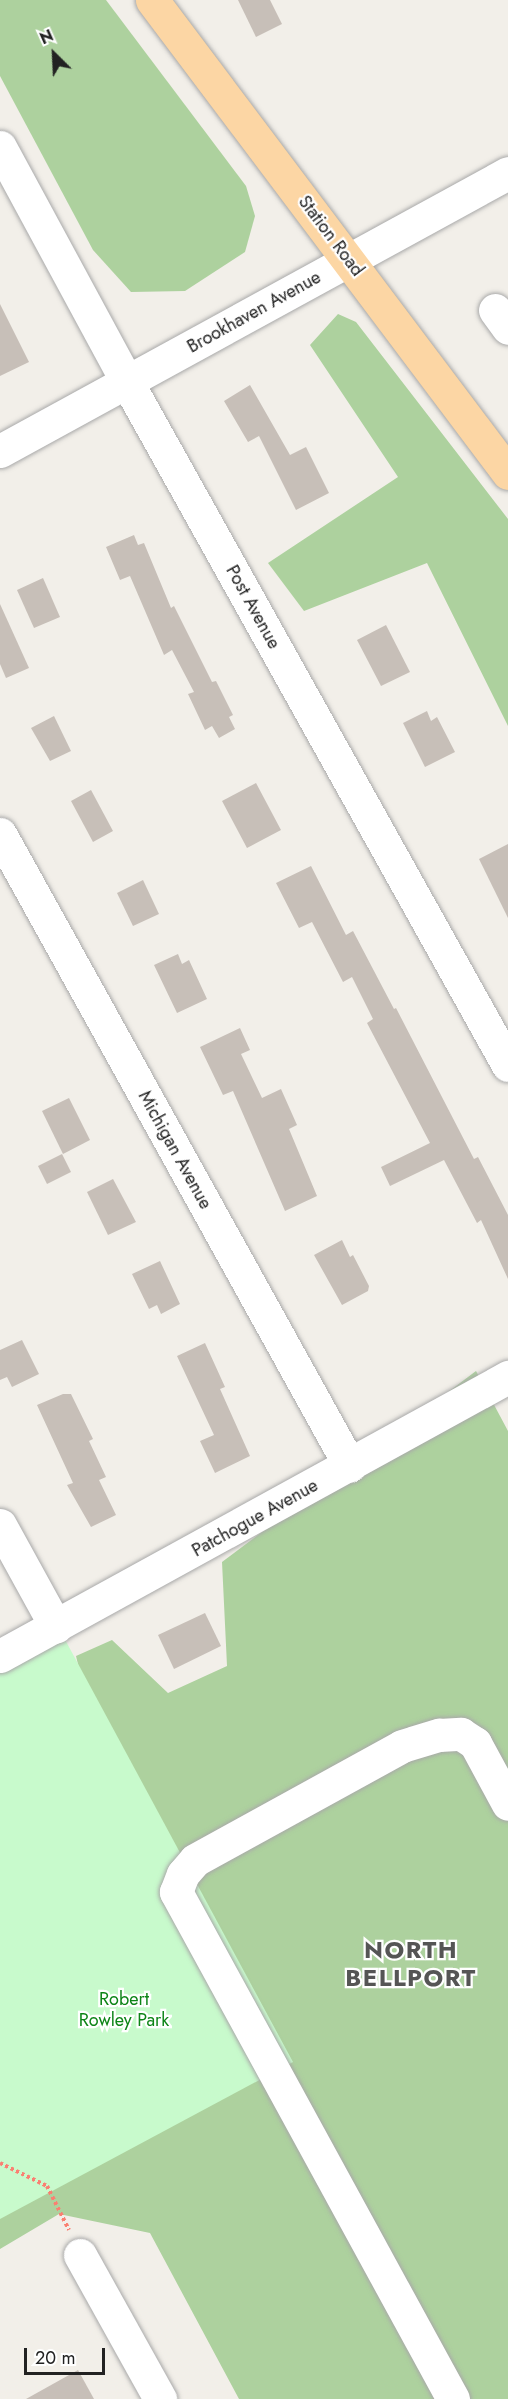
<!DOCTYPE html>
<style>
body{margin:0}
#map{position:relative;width:508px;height:2399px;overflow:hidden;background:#f2efe9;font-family:Jost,sans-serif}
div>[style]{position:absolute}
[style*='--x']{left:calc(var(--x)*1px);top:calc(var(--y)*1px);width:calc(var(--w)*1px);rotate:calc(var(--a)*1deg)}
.forest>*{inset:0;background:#add19e}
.park>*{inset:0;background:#c8facc}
.building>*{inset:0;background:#c7bfb8}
.path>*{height:4px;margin-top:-2px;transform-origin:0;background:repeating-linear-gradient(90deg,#fa8072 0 3px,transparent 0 6px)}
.roads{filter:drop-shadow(0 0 2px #a9a9a9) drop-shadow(0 0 2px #a9a9a9)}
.minor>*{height:33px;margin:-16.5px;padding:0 16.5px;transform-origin:16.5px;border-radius:16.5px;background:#fff}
.major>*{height:33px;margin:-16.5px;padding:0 16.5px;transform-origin:16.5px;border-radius:16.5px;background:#fcd6a4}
span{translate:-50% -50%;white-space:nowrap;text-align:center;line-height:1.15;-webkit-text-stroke:4.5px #fff;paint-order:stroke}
.street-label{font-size:18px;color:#222}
.park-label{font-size:18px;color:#0c8416}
.district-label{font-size:24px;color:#555;font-weight:700;letter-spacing:1.5px}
.north{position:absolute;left:24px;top:24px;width:60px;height:60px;-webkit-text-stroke:4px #fff;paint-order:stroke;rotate:336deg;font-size:16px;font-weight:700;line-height:24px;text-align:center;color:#222}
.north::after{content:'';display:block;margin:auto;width:21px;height:27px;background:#222;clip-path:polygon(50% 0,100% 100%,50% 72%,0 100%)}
.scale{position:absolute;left:24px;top:2348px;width:81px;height:27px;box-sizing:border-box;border:3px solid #222;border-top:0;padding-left:8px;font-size:18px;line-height:21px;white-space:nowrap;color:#222;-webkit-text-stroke:4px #fff;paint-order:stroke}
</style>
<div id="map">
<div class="forest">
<div style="clip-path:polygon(0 0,106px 0,246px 186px,255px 216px,245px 252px,185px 291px,131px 292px,93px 250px,0 76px)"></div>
<div style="clip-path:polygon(338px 314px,356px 322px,508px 519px,508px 726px,427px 563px,304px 611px,268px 563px,398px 477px,310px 345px)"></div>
<div style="clip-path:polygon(476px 1371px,508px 1431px,508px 2399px,239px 2399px,150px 2233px,59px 2214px,0 2249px,0 2213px,122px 1846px,76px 1656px,112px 1640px,168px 1693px,227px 1666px,222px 1562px)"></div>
</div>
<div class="park">
<div style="clip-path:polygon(62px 1634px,293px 2062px,0 2219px,0 1668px)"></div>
</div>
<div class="building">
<div style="clip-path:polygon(238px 0,270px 0,282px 24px,256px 37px)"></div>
<div style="clip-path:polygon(0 304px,29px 362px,0 376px)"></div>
<div style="clip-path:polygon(250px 385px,290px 455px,306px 447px,329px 493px,296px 510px,259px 436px,248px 442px,224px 401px)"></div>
<div style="clip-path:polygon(134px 535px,138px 545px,144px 543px,171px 608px,174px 606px,212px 682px,216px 681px,233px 715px,229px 717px,235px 729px,219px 738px,212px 726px,205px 730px,188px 694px,194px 692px,172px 650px,164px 655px,130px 576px,120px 580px,106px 547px)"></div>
<div style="clip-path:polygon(43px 578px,60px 617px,34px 628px,17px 590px)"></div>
<div style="clip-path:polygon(0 604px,29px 668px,6px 678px,0 664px)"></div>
<div style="clip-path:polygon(386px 625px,410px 672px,381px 686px,357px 640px)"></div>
<div style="clip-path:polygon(427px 711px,431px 721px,437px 717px,455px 752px,425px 767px,403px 723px)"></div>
<div style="clip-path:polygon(54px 716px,71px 751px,50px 761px,31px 728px)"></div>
<div style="clip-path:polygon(256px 783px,281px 830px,247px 848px,222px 801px)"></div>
<div style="clip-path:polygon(91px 790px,113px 831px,93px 842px,71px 801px)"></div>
<div style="clip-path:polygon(508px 844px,508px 918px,479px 859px)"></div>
<div style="clip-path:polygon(311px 866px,346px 935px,353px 931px,394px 1009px,396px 1008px,474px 1159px,478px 1157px,508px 1215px,508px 1279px,481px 1220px,477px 1223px,444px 1160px,390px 1186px,381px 1167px,430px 1143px,367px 1023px,373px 1019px,352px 977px,343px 982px,312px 922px,299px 928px,276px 883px)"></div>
<div style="clip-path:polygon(143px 880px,159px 914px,133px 926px,117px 893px)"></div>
<div style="clip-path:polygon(178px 954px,182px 964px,189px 960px,207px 999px,177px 1013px,154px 965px)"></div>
<div style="clip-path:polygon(240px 1028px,250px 1050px,241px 1054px,262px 1098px,281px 1089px,297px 1125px,289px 1129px,317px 1196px,285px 1211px,233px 1091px,223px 1095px,200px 1047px)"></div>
<div style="clip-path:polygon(69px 1098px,90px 1140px,63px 1154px,42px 1111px)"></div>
<div style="clip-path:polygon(62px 1154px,71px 1172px,47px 1184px,38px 1166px)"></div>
<div style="clip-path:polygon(113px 1179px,136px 1222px,108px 1235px,87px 1192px)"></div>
<div style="clip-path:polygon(342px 1240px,350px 1257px,353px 1255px,369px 1286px,368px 1291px,342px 1305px,314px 1255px)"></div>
<div style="clip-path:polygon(160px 1261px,180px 1304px,161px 1314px,157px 1305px,149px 1309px,132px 1274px)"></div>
<div style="clip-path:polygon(22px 1340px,39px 1374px,12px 1387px,7px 1377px,0 1380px,0 1350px)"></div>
<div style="clip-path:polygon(205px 1343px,225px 1387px,220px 1389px,250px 1456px,215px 1473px,200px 1441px,214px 1435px,177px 1356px)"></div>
<div style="clip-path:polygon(63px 1394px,71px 1394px,93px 1439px,89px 1441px,106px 1477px,99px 1480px,116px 1515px,91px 1527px,67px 1485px,73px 1483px,37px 1405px)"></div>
<div style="clip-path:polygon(205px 1613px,221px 1646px,174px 1669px,158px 1635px)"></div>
<div style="clip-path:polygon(78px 2370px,94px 2399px,26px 2399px)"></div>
</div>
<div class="path">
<div style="--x:0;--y:2163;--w:52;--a:26.1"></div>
<div style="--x:47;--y:2186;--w:49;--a:63.4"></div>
</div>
<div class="roads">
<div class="minor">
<div style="--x:0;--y:147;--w:267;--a:61.6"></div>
<div style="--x:127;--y:382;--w:782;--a:60.85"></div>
<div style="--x:495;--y:310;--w:22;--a:54"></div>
<div style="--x:0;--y:451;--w:579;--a:-28.69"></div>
<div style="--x:0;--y:834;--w:722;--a:61.02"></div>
<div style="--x:0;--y:1525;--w:116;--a:61.2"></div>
<div style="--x:0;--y:1656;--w:580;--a:-28.78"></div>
<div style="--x:80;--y:2255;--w:165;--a:60.9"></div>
<div style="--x:453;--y:2399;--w:578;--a:-118.65"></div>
<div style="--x:176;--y:1892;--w:19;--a:-69"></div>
<div style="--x:183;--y:1874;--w:18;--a:-49"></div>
<div style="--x:195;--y:1860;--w:236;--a:-28.8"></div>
<div style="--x:402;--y:1746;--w:39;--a:-17"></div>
<div style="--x:439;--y:1735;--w:22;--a:-3"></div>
<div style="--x:461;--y:1734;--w:17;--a:33"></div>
<div style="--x:475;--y:1743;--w:69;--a:61.6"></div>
</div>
<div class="major">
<div style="--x:152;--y:0;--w:592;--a:53.03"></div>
</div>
</div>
<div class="street-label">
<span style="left:331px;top:236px;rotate:53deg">Station Road</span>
<span style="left:254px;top:312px;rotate:-29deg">Brookhaven Avenue</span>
<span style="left:253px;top:607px;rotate:61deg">Post Avenue</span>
<span style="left:175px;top:1150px;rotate:61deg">Michigan Avenue</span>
<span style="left:255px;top:1518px;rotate:-29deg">Patchogue Avenue</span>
</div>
<div class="park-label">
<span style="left:124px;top:2010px">Robert<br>Rowley Park</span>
</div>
<div class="district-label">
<span style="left:411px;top:1964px">NORTH<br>BELLPORT</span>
</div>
<div class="north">N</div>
<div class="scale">20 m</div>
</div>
